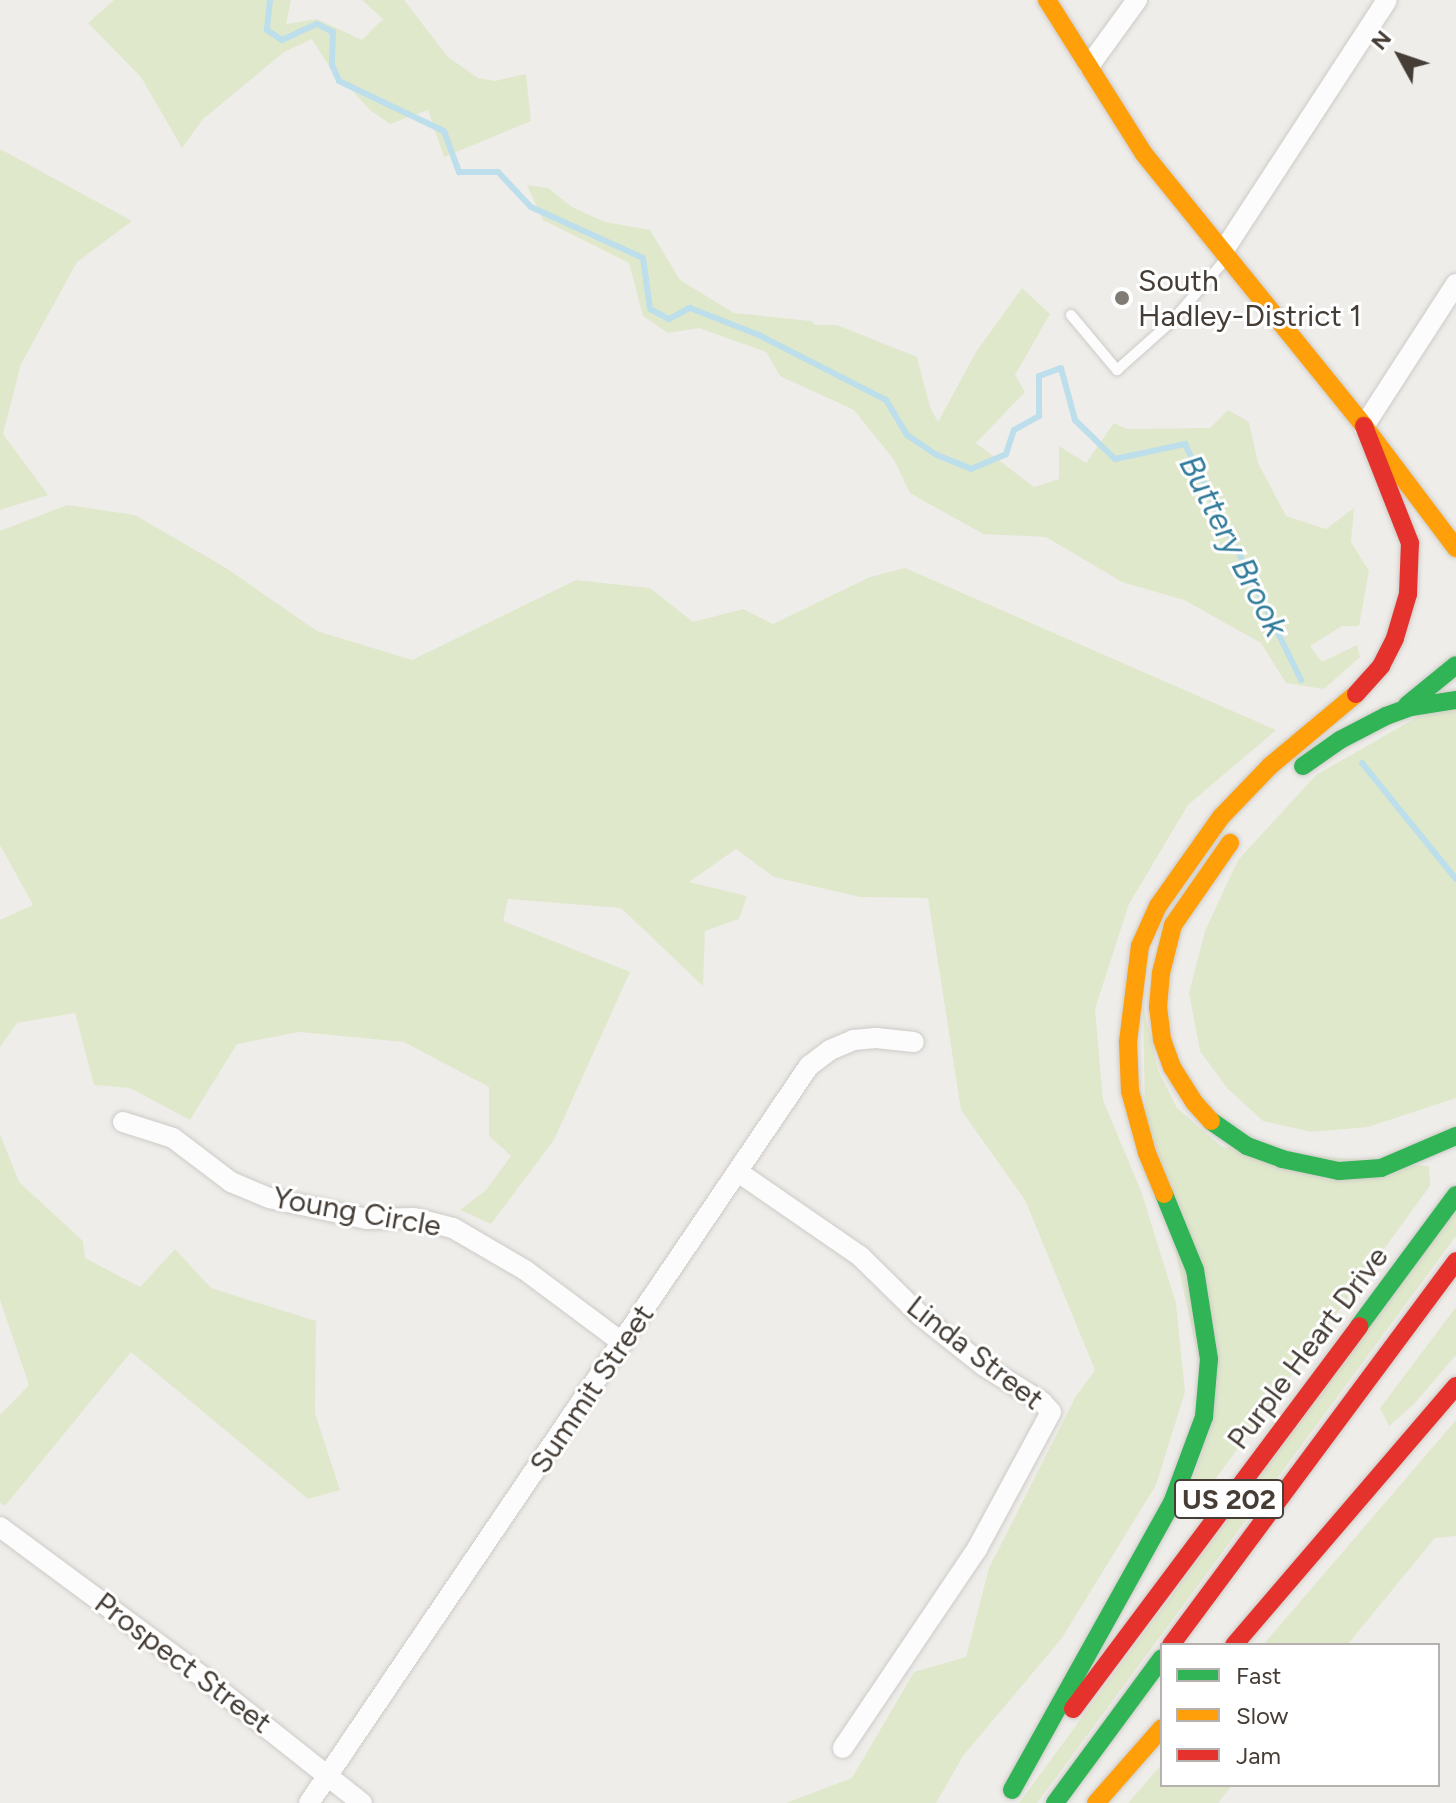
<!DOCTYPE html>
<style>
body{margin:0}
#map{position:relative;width:1456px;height:1803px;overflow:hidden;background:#efedea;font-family:Figtree,sans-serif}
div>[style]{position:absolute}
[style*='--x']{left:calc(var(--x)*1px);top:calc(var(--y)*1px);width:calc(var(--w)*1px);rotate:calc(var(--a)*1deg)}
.green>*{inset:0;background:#e0e8cb}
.stream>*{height:6px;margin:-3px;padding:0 3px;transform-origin:3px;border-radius:3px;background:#bddeeb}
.roads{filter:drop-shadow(0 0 2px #cdcbc7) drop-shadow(0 0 2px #cdcbc7)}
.lane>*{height:10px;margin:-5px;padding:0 5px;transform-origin:5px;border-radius:5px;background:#fdfcfc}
.street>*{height:20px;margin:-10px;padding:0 10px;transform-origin:10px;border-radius:10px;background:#fdfcfc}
.fast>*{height:18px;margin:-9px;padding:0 9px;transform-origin:9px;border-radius:9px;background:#30b455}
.slow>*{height:18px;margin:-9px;padding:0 9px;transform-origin:9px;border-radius:9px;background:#ff9f0a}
.jam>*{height:18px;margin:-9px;padding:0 9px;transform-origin:9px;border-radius:9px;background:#e5322d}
.dots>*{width:22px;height:22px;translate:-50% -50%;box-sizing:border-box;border:4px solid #fff;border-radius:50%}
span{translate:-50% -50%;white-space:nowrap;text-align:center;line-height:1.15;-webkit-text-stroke:6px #fff;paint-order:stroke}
.shield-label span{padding:2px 6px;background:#fff;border:2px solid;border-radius:6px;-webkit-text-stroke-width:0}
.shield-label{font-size:28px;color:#453d36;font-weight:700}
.poi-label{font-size:30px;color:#453d36}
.left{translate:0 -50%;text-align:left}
.street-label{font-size:30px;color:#453d36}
.water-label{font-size:32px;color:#327c9b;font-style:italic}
.legend{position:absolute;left:1160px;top:1643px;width:280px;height:144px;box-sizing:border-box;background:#fff;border:2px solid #b5b1af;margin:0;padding:10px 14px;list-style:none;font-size:24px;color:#453d36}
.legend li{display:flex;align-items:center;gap:16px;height:40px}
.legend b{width:40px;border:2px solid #b5b1af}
.north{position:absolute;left:1360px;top:16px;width:80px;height:80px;-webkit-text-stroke:6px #fff;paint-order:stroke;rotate:310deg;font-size:22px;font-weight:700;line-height:32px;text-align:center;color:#453d36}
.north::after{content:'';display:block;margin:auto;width:28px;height:36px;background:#453d36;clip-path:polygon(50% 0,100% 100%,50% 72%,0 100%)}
</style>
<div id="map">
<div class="green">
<div style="clip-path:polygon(114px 0,291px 0,286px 24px,317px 19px,362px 40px,383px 19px,362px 0,404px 0,448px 57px,478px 78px,495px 81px,526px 74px,531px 121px,444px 157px,428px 110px,390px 124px,370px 110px,327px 63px,312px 39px,284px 52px,203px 119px,182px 148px,141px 77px,88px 23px)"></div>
<div style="clip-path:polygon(0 149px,132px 221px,77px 262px,21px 364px,3px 434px,48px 495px,0 510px)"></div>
<div style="clip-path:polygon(527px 185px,548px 188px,572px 207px,605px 222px,650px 230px,680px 280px,734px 313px,811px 321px,815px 325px,837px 325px,917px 357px,930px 407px,938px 422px,976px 352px,1022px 288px,1050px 314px,1015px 375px,1025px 392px,976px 443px,1034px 487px,1059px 479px,1059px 446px,1086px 463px,1114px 423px,1127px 429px,1210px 428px,1228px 410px,1249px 422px,1258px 463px,1286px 516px,1326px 529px,1354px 508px,1351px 542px,1369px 571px,1359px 626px,1342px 626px,1310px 646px,1322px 662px,1357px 645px,1360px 657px,1324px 689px,1286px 683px,1261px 643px,1184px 600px,1122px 582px,1046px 537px,983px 534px,910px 493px,894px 460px,854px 410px,780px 376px,766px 352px,699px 328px,668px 333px,643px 316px,629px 263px,543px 220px)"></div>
<div style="clip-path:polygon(67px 505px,135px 515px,226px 568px,317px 631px,412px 660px,576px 580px,650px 588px,693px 622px,743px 609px,773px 624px,870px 577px,905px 568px,1276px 730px,1188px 805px,1129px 904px,1095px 1009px,1103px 1100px,1141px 1191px,1176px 1303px,1185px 1392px,1156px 1485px,1062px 1638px,963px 1756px,936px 1803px,786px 1803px,852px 1778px,914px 1672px,966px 1657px,989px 1568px,1076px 1396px,1095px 1370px,1025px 1200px,961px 1110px,928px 898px,860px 897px,774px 877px,736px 849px,689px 882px,747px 896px,739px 919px,705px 931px,703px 986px,621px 908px,508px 899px,503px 921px,630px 972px,554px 1140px,491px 1224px,460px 1210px,486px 1190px,511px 1156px,489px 1136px,489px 1087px,404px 1042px,299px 1032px,237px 1044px,190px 1120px,130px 1088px,94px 1085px,75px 1013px,17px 1023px,0 1047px,0 920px,33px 905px,0 845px,0 531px)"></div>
<div style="clip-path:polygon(1456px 708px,1456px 1098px,1368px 1127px,1311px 1132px,1263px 1121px,1227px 1088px,1200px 1051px,1189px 993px,1205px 931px,1238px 860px,1316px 775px,1419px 716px)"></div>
<div style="clip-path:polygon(1143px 1005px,1158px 1070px,1177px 1108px,1222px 1147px,1429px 1166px,1430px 1186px,1192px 1511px,1186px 1500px,1212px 1423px,1145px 1109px)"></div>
<div style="clip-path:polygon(0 1134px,19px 1182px,83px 1241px,85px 1258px,140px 1287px,175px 1249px,211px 1288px,316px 1321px,315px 1413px,340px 1490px,308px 1499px,131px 1352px,5px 1506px,0 1503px,0 1415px,29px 1385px,0 1300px)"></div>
<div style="clip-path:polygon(1456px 1209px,1456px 1236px,1037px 1803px,1019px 1803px)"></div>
<div style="clip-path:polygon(1456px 1307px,1456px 1355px,1414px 1404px,1389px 1426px,1380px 1408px)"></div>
<div style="clip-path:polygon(1456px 1420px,1456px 1536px,1435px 1538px,1347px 1645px,1263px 1645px)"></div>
<div style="clip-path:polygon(1162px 1764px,1162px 1785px,1232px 1785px,1218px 1803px,1128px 1803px)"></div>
</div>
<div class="stream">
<div style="--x:270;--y:0;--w:30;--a:96"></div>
<div style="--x:267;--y:30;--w:18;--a:34"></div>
<div style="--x:282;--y:40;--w:38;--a:-25"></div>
<div style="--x:317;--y:24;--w:18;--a:27"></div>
<div style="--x:333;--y:32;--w:33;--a:92"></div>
<div style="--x:332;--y:65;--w:17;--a:66"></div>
<div style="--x:339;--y:81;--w:116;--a:25.5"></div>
<div style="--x:444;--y:131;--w:44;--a:69.9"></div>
<div style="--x:459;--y:172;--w:39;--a:0"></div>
<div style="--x:498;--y:172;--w:48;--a:46.7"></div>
<div style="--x:531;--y:207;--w:123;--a:24.5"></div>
<div style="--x:643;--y:258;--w:51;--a:82.2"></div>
<div style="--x:650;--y:309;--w:21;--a:28"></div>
<div style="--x:669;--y:319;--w:24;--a:-28"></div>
<div style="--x:690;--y:308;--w:74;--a:21.4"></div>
<div style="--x:759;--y:335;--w:143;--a:27.1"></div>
<div style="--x:886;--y:400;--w:41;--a:59"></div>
<div style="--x:907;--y:435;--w:36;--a:34"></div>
<div style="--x:937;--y:455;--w:37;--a:22"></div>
<div style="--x:971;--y:469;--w:38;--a:-23"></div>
<div style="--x:1006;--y:454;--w:25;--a:-72"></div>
<div style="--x:1014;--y:430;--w:29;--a:-29"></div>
<div style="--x:1039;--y:416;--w:40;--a:-90"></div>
<div style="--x:1039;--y:376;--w:23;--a:-20"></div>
<div style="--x:1061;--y:368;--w:54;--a:74.9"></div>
<div style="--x:1075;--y:420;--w:56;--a:44.3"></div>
<div style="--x:1115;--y:459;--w:72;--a:-12.1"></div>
<div style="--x:1185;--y:444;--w:263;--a:63.8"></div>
<div style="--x:1362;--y:763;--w:149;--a:51"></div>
</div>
<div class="roads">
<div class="lane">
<div style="--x:1071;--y:315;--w:72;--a:50.1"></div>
<div style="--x:1117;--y:370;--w:74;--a:-41.7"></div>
<div style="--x:1172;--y:321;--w:81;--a:-49"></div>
</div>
<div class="street">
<div style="--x:1089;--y:66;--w:82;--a:-54"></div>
<div style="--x:1224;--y:250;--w:298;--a:-56.9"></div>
<div style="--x:1364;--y:426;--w:169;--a:-57.1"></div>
<div style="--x:123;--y:1122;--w:52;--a:17.7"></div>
<div style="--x:173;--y:1138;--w:73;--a:37.2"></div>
<div style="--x:231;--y:1182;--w:41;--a:22.8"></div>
<div style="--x:269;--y:1198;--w:100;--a:12.1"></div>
<div style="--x:367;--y:1219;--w:47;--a:-1.2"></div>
<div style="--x:414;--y:1218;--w:40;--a:14.4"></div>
<div style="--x:453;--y:1228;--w:83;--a:30.3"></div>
<div style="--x:525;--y:1270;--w:122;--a:36.7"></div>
<div style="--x:738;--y:1172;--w:150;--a:34.6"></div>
<div style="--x:861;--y:1257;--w:84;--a:44.5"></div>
<div style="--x:921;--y:1316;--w:80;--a:38.4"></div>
<div style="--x:984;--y:1366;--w:68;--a:31.8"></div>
<div style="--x:1042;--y:1402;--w:13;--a:48"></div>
<div style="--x:1051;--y:1412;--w:156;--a:118.4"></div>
<div style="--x:977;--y:1549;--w:240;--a:124"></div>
<div style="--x:0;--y:1527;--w:247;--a:36.5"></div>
<div style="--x:199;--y:1674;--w:208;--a:38.4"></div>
<div style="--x:309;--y:1803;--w:891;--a:-55.85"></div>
<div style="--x:809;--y:1066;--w:26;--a:-37"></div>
<div style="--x:830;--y:1050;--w:25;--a:-23"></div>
<div style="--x:853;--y:1040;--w:23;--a:-5"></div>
<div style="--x:876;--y:1038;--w:38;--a:6"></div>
</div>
<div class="fast">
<div style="--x:1407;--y:705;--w:63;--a:-39.2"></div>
<div style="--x:1303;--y:766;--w:45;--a:-35.1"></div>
<div style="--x:1340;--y:740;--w:52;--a:-27.6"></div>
<div style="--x:1386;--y:716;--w:27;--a:-20"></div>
<div style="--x:1411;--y:707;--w:46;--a:-8.8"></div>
<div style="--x:1211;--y:1121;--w:44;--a:34.8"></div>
<div style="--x:1247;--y:1146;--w:37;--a:20"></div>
<div style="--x:1282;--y:1159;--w:58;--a:11.9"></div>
<div style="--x:1339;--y:1171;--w:42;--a:-4.1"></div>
<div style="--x:1381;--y:1168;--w:82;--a:-23.1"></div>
<div style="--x:1359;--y:1326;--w:163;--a:-53.5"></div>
<div style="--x:1012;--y:1790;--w:329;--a:-60.9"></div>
<div style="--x:1172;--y:1503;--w:92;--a:-69.6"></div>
<div style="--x:1204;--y:1417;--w:58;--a:-85.1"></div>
<div style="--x:1209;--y:1359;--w:90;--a:-98.9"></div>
<div style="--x:1195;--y:1270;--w:82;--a:-112.2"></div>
<div style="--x:1055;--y:1803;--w:180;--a:-53.6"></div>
</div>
<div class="slow">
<div style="--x:1047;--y:0;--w:182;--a:57.8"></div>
<div style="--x:1144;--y:154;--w:350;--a:51"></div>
<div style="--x:1364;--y:426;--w:153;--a:53"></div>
<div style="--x:1211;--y:1121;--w:25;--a:-132"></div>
<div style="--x:1194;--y:1102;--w:41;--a:-122.2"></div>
<div style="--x:1172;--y:1067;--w:30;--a:-110"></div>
<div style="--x:1162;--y:1039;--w:32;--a:-97"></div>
<div style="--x:1158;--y:1007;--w:34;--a:-85"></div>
<div style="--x:1161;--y:973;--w:49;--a:-76"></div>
<div style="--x:1173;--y:925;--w:100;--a:-55.2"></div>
<div style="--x:1164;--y:1194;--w:44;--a:-112.5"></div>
<div style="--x:1147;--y:1153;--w:64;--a:-105.3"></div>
<div style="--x:1130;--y:1091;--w:49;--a:-92.3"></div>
<div style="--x:1128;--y:1042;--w:97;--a:-82.9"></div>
<div style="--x:1140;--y:946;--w:44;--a:-65.8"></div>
<div style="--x:1158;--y:906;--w:109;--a:-54.7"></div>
<div style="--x:1221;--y:817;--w:71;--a:-46.1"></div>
<div style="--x:1270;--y:766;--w:112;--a:-39.9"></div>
<div style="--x:1096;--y:1803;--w:100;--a:-48.7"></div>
</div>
<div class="jam">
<div style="--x:1356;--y:694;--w:38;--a:-48"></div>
<div style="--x:1381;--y:666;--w:31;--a:-63"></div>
<div style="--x:1395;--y:638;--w:46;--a:-73.5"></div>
<div style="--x:1408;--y:594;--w:51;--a:-87.8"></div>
<div style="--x:1410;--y:543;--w:126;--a:-111.5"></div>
<div style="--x:1171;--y:1645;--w:478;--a:-53.4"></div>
<div style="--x:1234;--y:1645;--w:341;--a:-49.4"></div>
<div style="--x:1073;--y:1709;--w:478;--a:-53.2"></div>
</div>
</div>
<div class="dots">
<div style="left:1122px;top:298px;background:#807b75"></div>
</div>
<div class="shield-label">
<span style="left:1229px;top:1499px">US 202</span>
</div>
<div class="poi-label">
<span class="left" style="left:1138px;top:298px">South<br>Hadley-District 1</span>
</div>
<div class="street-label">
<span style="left:357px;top:1212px;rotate:10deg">Young Circle</span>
<span style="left:1308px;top:1348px;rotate:-53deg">Purple Heart Drive</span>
<span style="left:975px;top:1353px;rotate:38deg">Linda Street</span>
<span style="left:592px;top:1389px;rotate:-56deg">Summit Street</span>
<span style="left:183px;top:1663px;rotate:37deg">Prospect Street</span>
</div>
<div class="water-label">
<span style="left:1233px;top:546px;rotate:63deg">Buttery Brook</span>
</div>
<ul class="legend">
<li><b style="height:10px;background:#30b455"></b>Fast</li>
<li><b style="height:10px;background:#ff9f0a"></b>Slow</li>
<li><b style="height:10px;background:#e5322d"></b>Jam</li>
</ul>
<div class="north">N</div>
</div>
